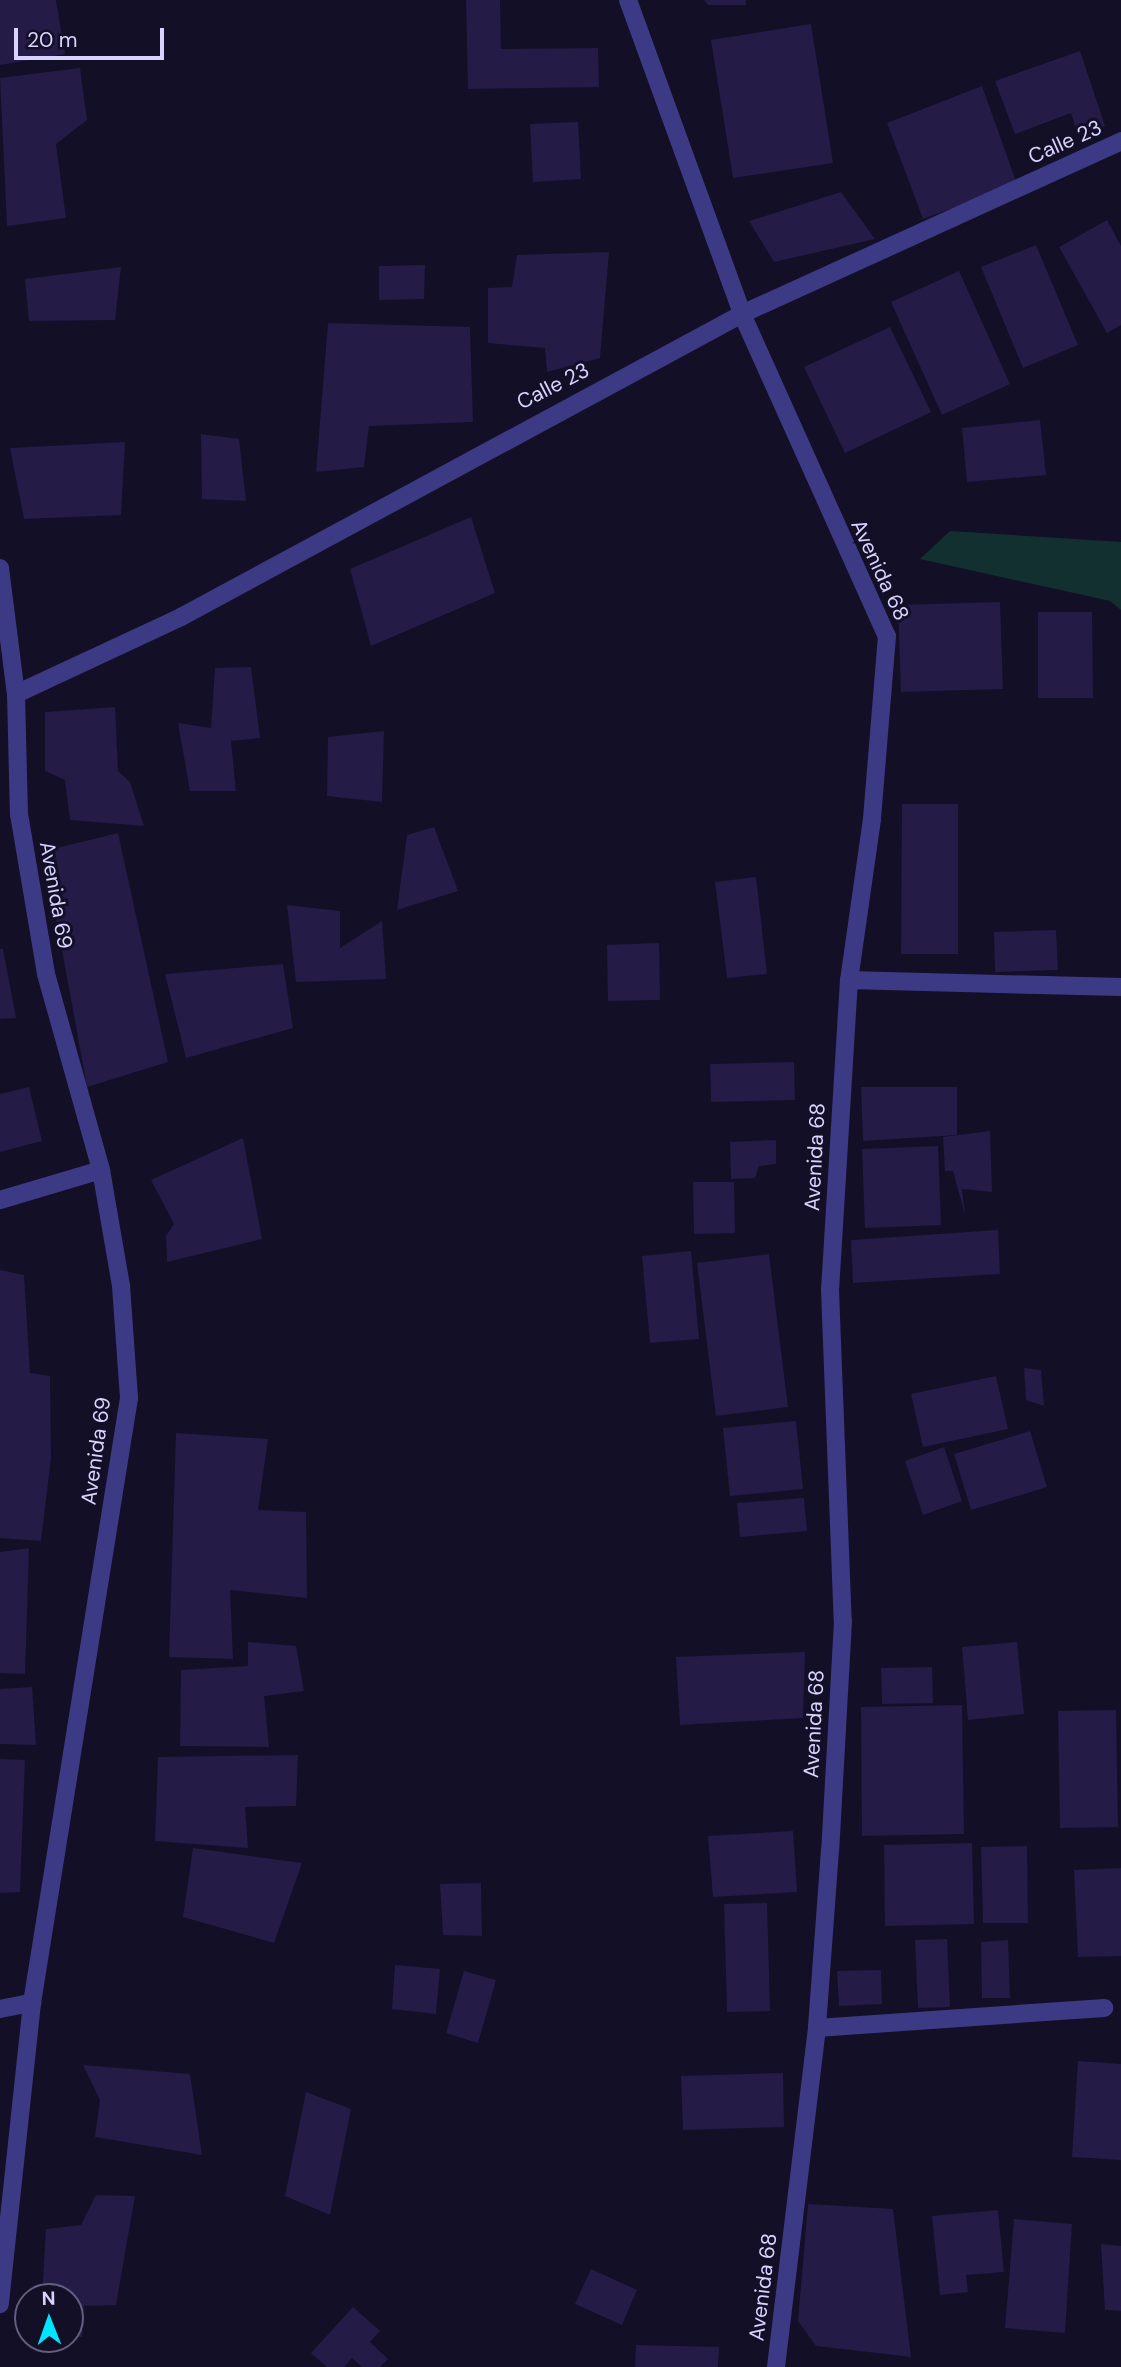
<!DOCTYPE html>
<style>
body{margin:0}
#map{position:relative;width:1121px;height:2367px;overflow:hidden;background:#130f26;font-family:"DM Sans",sans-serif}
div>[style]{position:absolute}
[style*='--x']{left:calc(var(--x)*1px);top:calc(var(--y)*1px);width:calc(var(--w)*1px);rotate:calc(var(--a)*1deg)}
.green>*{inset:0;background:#12302f}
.building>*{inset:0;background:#241b47}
.minor>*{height:18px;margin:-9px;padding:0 9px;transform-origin:9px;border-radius:9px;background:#3d3a85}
span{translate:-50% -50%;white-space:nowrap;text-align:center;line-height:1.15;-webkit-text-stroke:6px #130f26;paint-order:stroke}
.street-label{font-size:21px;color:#d9d4ff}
.north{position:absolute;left:14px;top:2283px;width:70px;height:70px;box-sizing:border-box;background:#130f26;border:2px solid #625e7d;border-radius:50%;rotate:359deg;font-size:19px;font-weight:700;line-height:28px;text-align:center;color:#d9d4ff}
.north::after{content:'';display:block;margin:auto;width:24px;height:32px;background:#00e5ff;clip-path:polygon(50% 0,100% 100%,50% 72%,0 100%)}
.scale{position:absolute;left:14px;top:28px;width:150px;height:32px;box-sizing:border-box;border:4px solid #d9d4ff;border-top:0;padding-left:9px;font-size:21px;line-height:24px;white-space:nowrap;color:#d9d4ff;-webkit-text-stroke:5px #130f26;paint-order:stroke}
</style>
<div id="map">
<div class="green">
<div style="clip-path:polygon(950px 531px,1121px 542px,1121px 610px,1110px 601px,920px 559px)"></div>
</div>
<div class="building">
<div style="clip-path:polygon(0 0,56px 0,65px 54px,0 65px)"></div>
<div style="clip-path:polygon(466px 0,500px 0,501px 49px,598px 48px,599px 87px,468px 89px)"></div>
<div style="clip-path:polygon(704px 0,746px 0,746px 5px,708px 5px)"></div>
<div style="clip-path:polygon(811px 24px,833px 163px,733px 178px,711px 40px)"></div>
<div style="clip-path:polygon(1080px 51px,1105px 126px,1078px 135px,1071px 113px,1015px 134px,995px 81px)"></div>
<div style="clip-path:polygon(80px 68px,87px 120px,56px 144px,66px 218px,7px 226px,0 78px)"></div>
<div style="clip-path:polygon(982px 86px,1017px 184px,923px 219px,887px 123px)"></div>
<div style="clip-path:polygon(578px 122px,581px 179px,533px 182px,530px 124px)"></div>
<div style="clip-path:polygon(841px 192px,875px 239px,774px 262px,749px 221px)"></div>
<div style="clip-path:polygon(1107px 220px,1121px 246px,1121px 325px,1107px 333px,1059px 247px)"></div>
<div style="clip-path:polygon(1036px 245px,1078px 345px,1023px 368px,981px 267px)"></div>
<div style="clip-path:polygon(609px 252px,600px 358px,547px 372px,545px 348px,488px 343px,488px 288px,512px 287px,517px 255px)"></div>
<div style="clip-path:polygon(425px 265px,424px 299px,379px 300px,379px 266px)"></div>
<div style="clip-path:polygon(121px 267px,115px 320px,29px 321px,25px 279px)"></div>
<div style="clip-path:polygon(959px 271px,1010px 384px,942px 415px,891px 302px)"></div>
<div style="clip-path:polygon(328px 323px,470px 327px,473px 422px,369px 426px,364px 467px,316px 472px)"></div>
<div style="clip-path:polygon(890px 327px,931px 412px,845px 453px,804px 367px)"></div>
<div style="clip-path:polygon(1040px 420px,1046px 475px,967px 482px,962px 428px)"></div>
<div style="clip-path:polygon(201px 434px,239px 439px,246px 501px,202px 499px)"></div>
<div style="clip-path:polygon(125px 442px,121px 515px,24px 519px,10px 448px)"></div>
<div style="clip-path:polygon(471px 517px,495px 593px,371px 646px,350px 569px)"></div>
<div style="clip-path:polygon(1000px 602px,1003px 689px,901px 692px,898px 605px)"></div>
<div style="clip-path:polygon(1038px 612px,1092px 612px,1093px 698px,1038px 698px)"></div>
<div style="clip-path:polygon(251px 667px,260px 738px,231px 741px,236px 791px,190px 791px,178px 723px,211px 728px,215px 668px)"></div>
<div style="clip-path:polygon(115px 707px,118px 771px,130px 782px,144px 826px,70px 820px,65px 780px,45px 771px,45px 712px)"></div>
<div style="clip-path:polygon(384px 731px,382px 802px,327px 796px,328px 737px)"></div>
<div style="clip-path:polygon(902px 804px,958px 804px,958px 954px,901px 954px)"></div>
<div style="clip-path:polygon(434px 827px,458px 891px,397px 910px,407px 835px)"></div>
<div style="clip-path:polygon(118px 833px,168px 1062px,87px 1087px,44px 851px)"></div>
<div style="clip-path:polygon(756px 877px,767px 974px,727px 978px,715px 882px)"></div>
<div style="clip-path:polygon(287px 905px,340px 911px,340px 948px,382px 921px,386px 979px,296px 982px)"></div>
<div style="clip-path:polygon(1056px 930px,1058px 970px,995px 972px,994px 932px)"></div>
<div style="clip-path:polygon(659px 943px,660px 1000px,608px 1001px,607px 945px)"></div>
<div style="clip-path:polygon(0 949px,3px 949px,16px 1018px,0 1019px)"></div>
<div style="clip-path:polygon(283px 964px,293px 1028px,186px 1058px,165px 974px)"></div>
<div style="clip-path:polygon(794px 1062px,795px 1100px,711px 1102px,710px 1064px)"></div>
<div style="clip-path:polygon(29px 1087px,42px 1141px,0 1152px,0 1094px)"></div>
<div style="clip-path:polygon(861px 1087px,957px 1087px,957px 1135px,863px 1141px)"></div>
<div style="clip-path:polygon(990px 1131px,992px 1192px,962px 1189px,965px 1215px,953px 1171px,945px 1171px,943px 1137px)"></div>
<div style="clip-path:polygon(243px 1138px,262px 1239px,167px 1262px,166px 1236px,174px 1224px,151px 1180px)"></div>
<div style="clip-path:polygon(776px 1140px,776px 1164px,759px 1166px,755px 1178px,731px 1179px,730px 1142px)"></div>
<div style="clip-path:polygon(938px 1146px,941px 1225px,865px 1228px,862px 1149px)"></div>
<div style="clip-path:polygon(693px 1182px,734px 1182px,735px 1233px,694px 1234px)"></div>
<div style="clip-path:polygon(998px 1230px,1000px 1274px,853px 1283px,851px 1240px)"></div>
<div style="clip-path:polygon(691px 1251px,699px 1339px,650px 1343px,642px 1256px)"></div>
<div style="clip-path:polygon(769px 1254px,788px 1407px,716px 1416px,697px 1263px)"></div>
<div style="clip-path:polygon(0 1270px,24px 1275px,30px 1373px,50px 1376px,51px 1458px,41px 1541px,0 1538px)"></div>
<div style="clip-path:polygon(1024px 1368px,1041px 1370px,1044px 1406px,1026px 1400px)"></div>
<div style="clip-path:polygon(996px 1376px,1008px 1429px,923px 1447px,911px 1394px)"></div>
<div style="clip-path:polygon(796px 1421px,803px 1489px,730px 1496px,723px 1428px)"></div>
<div style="clip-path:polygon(1030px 1431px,1047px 1487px,971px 1510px,954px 1454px)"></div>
<div style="clip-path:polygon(176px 1433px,268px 1439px,258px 1510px,306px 1512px,307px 1598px,230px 1590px,233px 1659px,169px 1657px)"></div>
<div style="clip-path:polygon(944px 1447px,962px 1501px,923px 1515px,905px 1461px)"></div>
<div style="clip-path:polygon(804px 1498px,807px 1531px,740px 1537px,737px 1503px)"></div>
<div style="clip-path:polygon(29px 1548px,25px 1674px,0 1673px,0 1552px)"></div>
<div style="clip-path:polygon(248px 1642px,296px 1646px,304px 1691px,264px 1696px,269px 1747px,180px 1746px,181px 1670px,248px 1666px)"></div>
<div style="clip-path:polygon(1017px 1642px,1024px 1714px,968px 1720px,962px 1647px)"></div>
<div style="clip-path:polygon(805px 1652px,803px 1718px,680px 1725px,676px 1657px)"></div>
<div style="clip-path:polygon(932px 1667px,933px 1703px,882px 1704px,881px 1668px)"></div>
<div style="clip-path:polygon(32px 1687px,36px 1745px,0 1744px,0 1689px)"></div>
<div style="clip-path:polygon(962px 1705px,964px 1834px,862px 1836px,861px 1707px)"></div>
<div style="clip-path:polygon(1116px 1710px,1118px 1827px,1060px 1828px,1058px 1711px)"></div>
<div style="clip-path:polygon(298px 1755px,296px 1806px,245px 1807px,248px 1848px,155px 1841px,158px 1757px)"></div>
<div style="clip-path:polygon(0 1759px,25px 1760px,20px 1892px,0 1893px)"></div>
<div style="clip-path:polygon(793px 1831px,797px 1892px,713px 1897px,708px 1836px)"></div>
<div style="clip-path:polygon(972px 1843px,974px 1924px,885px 1926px,884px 1845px)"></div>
<div style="clip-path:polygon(1027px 1846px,1028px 1923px,983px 1923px,981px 1847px)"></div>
<div style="clip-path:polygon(193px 1848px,302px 1863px,274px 1943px,183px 1917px)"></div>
<div style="clip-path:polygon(1121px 1868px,1121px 1956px,1078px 1957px,1074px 1870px)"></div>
<div style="clip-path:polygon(481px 1883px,482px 1936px,443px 1935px,440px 1884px)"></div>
<div style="clip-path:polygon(767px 1903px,770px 2011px,727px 2012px,724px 1904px)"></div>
<div style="clip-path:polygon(947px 1939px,950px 2007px,918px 2008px,915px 1940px)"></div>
<div style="clip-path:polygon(1008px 1940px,1010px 1998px,982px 1998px,981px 1942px)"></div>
<div style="clip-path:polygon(395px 1965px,440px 1969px,436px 2014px,392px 2009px)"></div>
<div style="clip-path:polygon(881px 1970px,882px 2004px,839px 2006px,837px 1971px)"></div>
<div style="clip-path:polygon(464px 1971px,496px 1980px,478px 2043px,446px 2033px)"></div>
<div style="clip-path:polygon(1078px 2061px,1121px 2064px,1121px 2160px,1072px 2157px)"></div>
<div style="clip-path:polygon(83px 2065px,190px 2074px,202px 2155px,95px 2137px,100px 2100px)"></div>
<div style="clip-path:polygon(783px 2073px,784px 2127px,683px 2130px,681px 2076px)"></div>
<div style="clip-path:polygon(306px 2092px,351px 2109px,330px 2215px,285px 2196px)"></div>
<div style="clip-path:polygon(96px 2195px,135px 2196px,116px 2305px,84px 2306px,82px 2337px,70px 2336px,70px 2297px,42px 2297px,46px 2229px,81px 2225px)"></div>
<div style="clip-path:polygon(808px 2204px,893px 2209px,911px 2357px,816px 2346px,798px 2321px)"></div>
<div style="clip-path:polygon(998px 2210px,1004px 2272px,966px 2275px,968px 2292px,940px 2295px,932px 2216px)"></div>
<div style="clip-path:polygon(1014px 2219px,1072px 2224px,1065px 2333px,1005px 2328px)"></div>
<div style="clip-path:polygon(1101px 2244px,1121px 2246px,1121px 2311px,1105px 2310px)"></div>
<div style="clip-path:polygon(591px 2269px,637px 2290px,622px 2325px,575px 2304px)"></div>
<div style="clip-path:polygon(353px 2307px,380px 2331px,370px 2342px,388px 2359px,380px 2367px,362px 2367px,352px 2358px,344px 2367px,327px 2367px,311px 2353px)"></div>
<div style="clip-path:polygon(636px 2345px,719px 2347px,718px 2367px,635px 2367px)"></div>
</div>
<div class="minor">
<div style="--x:628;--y:0;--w:334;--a:70"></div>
<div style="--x:742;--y:314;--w:353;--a:65.8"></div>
<div style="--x:887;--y:636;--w:184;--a:94.7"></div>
<div style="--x:872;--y:819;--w:163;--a:98.1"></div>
<div style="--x:849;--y:980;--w:311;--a:93.5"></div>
<div style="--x:830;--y:1290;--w:331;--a:87.8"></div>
<div style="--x:843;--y:1621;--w:229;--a:93.2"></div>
<div style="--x:830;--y:1850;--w:178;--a:94.2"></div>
<div style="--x:817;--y:2028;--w:341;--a:96.9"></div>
<div style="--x:0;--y:568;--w:127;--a:82.8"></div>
<div style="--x:16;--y:694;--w:120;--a:88.6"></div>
<div style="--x:19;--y:814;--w:162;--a:80.4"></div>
<div style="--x:46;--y:974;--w:204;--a:74.3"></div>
<div style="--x:101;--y:1170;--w:118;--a:80.2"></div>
<div style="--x:121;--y:1286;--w:112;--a:85.9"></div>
<div style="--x:129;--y:1398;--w:613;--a:99.11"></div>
<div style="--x:32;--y:2003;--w:303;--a:96.1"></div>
<div style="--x:16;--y:694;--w:182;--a:-25"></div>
<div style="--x:181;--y:617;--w:638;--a:-28.37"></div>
<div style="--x:742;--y:314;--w:417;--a:-24.5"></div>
<div style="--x:849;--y:980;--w:272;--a:1.5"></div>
<div style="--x:0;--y:1200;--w:105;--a:-16.5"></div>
<div style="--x:0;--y:2009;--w:33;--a:-11"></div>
<div style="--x:817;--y:2028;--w:288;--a:-4"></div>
</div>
<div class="street-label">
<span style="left:1065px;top:142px;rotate:-24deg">Calle 23</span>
<span style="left:553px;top:386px;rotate:-27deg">Calle 23</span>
<span style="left:880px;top:570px;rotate:65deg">Avenida 68</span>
<span style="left:56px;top:895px;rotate:80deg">Avenida 69</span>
<span style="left:815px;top:1157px;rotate:-87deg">Avenida 68</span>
<span style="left:96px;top:1451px;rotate:-82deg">Avenida 69</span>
<span style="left:814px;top:1724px;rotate:-87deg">Avenida 68</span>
<span style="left:763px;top:2287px;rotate:-83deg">Avenida 68</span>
</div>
<div class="north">N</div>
<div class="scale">20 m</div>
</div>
